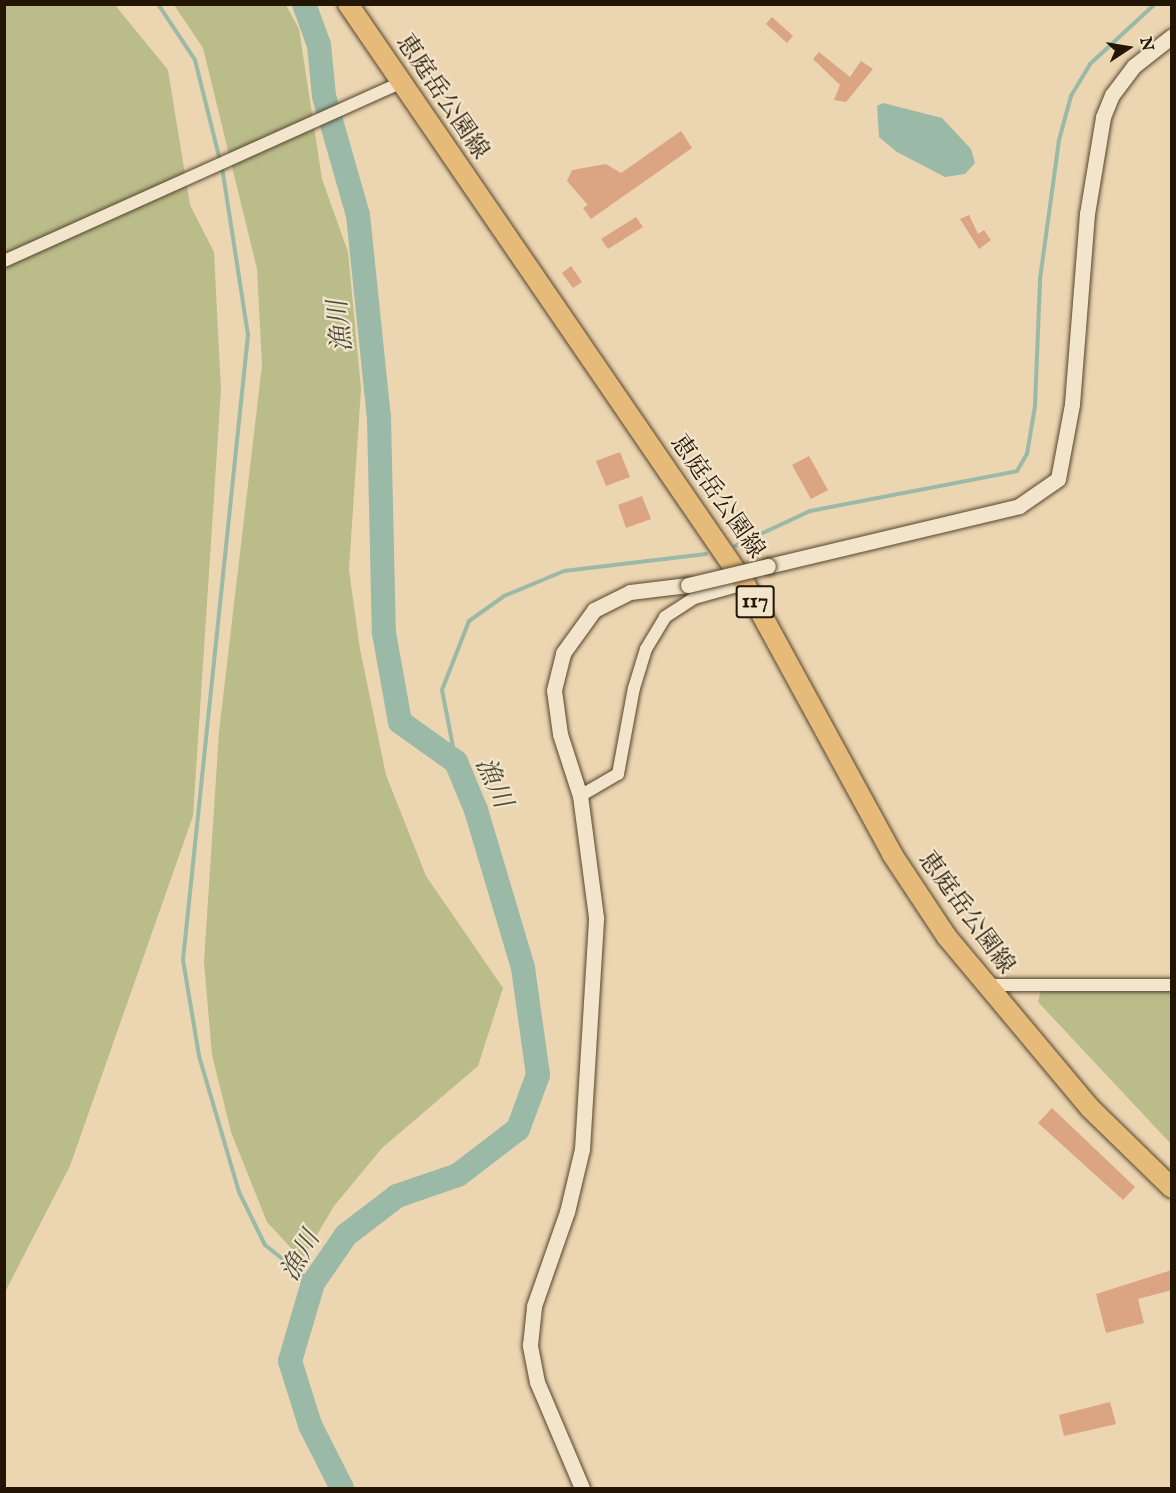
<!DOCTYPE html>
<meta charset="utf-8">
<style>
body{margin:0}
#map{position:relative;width:1176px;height:1493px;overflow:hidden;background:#ecd5b1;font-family:"IM FELL English","Noto Serif JP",serif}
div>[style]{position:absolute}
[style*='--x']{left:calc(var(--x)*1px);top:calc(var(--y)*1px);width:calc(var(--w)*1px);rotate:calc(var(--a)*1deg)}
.green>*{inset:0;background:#babd8a}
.water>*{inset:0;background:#9ab9a7}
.stream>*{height:4px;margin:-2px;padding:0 2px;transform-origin:2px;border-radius:2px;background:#9ab9a7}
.river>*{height:24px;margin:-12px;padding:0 12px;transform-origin:12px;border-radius:12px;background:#9ab9a7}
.building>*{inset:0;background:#dba483}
.roads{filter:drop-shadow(0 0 2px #54452e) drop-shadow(0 0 2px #54452e)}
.minor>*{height:12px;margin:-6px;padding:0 6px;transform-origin:6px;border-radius:6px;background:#f3e4cc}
.tertiary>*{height:15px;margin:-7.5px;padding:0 7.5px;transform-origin:7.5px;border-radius:7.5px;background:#f3e4cc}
.primary>*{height:20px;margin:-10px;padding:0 10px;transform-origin:10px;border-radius:10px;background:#e6ba78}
.bridges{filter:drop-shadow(0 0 2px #54452e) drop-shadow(0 0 2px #54452e)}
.tertiary-bridge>*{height:15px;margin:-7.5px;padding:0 7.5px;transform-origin:7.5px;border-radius:7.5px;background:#f3e4cc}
span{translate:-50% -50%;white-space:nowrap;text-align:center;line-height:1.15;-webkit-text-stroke:4.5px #f3e4cc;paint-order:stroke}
.shield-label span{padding:2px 4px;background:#f3e4cc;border:2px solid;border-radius:4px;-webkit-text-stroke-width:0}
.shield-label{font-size:22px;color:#221503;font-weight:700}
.street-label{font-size:24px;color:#221503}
.water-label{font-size:26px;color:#4c4e3c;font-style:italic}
.frame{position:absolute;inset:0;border:6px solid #221503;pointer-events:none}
.north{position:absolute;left:1098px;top:18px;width:60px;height:60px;-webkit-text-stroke:4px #f3e4cc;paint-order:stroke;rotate:78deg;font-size:16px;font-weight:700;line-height:24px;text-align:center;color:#221503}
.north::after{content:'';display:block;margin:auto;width:21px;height:27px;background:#221503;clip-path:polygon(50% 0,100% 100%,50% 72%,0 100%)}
</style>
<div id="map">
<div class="green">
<div style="clip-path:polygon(5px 5px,115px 5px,168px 70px,190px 205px,214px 252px,221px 390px,193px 816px,70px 1166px,5px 1292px)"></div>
<div style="clip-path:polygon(174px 5px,286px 5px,299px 29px,322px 179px,348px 252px,361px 389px,349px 570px,360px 649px,386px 775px,426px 876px,503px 988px,478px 1066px,382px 1148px,334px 1206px,302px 1260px,267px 1222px,231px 1132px,212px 1055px,204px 962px,219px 732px,262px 365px,257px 269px,203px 48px)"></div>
<div style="clip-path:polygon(1041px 990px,1171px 991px,1171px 1144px,1038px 1002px)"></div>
</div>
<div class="water">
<div style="clip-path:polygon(883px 103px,942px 118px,971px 149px,975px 163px,965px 174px,945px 177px,897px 152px,879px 137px,877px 106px)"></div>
</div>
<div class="stream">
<div style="--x:158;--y:4;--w:67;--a:56.5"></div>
<div style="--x:195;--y:60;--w:103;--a:76"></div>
<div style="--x:222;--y:167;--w:170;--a:81.2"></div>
<div style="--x:248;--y:335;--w:628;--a:95.94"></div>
<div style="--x:183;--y:960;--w:97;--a:80.5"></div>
<div style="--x:199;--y:1056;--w:142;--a:73.6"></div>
<div style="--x:239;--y:1192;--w:59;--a:63.9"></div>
<div style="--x:265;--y:1245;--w:61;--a:38.4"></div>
<div style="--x:735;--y:546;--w:83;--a:-25"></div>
<div style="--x:810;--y:511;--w:211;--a:-10.9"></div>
<div style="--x:1017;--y:471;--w:20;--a:-60"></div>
<div style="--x:1027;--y:454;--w:49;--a:-80.5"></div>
<div style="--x:1035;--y:406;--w:127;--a:-87.7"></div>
<div style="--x:1040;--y:279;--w:140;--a:-82.2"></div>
<div style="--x:1059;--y:140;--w:46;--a:-74.7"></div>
<div style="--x:1071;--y:96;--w:37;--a:-59"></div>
<div style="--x:1090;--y:64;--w:88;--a:-42.7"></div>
<div style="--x:456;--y:762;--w:73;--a:-101"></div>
<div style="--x:442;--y:690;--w:74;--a:-68.6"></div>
<div style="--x:469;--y:621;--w:43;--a:-35.5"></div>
<div style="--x:504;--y:596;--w:65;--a:-22.6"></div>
<div style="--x:564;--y:571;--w:143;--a:-6.8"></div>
</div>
<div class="river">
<div style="--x:304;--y:4;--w:44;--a:69.9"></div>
<div style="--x:319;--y:45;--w:51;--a:84.4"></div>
<div style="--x:324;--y:96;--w:124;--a:74.1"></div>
<div style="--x:358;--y:215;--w:204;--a:84.1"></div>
<div style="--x:379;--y:418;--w:215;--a:88.7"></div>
<div style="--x:384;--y:633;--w:90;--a:79.8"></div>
<div style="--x:400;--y:722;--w:69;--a:35.5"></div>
<div style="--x:456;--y:762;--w:52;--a:67.4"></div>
<div style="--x:476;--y:810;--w:165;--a:73.4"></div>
<div style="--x:523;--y:968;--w:108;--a:82"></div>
<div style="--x:538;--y:1075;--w:58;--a:110.3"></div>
<div style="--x:518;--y:1129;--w:76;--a:142.5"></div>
<div style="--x:458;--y:1175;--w:65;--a:161"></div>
<div style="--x:397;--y:1196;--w:64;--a:142.6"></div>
<div style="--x:346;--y:1235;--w:58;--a:124.5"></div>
<div style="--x:313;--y:1283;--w:81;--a:106.4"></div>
<div style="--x:290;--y:1361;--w:67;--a:72.6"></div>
<div style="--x:310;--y:1425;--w:71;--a:63.1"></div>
</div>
<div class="building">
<div style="clip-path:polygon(772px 17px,793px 36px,787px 43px,766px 24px)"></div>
<div style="clip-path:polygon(819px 52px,850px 77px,861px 61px,873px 69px,846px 102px,834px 100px,840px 85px,813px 59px)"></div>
<div style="clip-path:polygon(681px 131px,692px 148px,591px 219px,583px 208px,588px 205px,567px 181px,572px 170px,606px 164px,621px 173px)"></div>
<div style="clip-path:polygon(969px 215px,978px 234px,984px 230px,991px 240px,979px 249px,960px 219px)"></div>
<div style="clip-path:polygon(636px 217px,643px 227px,608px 249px,601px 239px)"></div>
<div style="clip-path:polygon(571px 266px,582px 282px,573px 288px,562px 273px)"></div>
<div style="clip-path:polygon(620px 452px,630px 477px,606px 486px,596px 461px)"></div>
<div style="clip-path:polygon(809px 456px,828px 490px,811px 499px,792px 465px)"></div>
<div style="clip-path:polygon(642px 496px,651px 519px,626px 528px,618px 505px)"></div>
<div style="clip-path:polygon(1052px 1108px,1135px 1187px,1123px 1200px,1038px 1123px)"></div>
<div style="clip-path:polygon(1172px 1270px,1172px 1290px,1138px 1299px,1144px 1323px,1106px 1333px,1096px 1294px)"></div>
<div style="clip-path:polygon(1110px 1402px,1116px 1424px,1064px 1436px,1059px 1415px)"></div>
</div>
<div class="roads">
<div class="minor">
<div style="--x:4;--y:261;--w:434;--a:-24.2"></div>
<div style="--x:580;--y:796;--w:44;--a:-30.1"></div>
<div style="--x:618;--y:774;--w:87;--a:-79.5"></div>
<div style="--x:634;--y:688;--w:41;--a:-72.9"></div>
<div style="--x:646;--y:649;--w:37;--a:-59"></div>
<div style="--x:665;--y:617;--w:35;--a:-33"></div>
<div style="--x:694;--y:598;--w:53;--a:-15.4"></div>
<div style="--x:985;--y:985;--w:187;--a:0"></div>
</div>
<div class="tertiary">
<div style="--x:768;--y:566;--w:258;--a:-13.4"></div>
<div style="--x:1019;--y:506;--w:47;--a:-34.7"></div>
<div style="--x:1058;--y:479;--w:76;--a:-79.4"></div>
<div style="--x:1072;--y:404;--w:191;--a:-85.5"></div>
<div style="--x:1087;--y:214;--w:98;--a:-80.6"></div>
<div style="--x:1103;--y:117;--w:24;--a:-68"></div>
<div style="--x:1112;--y:95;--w:36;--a:-53"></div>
<div style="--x:1134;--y:66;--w:48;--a:-38.3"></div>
<div style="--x:582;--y:1488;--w:115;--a:-113"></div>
<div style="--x:537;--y:1382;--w:38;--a:-101"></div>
<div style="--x:530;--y:1345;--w:39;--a:-84"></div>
<div style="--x:534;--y:1306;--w:100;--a:-70.7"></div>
<div style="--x:567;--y:1212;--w:65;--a:-76.6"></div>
<div style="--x:582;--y:1149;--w:232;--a:-86.5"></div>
<div style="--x:596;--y:917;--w:122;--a:-97.5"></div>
<div style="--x:580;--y:796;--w:65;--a:-107.9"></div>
<div style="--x:560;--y:734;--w:44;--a:-97.8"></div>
<div style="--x:554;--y:690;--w:38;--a:-76"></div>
<div style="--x:563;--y:653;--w:53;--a:-54.2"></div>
<div style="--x:594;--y:610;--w:40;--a:-26.6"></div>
<div style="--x:630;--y:592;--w:58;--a:-6.9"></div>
</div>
<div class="primary">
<div style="--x:348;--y:4;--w:703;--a:55.61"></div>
<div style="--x:745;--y:584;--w:307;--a:61.4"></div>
<div style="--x:892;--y:854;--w:100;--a:56.5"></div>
<div style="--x:947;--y:937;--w:224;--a:50.1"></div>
<div style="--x:1091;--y:1109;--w:113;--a:44.3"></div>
</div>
</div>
<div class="bridges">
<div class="tertiary-bridge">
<div style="--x:688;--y:585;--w:82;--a:-13.4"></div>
</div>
</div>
<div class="shield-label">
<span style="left:755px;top:602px">117</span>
</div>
<div class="street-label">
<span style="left:442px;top:97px;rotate:56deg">恵庭岳公園線</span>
<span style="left:717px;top:497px;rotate:55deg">恵庭岳公園線</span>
<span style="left:966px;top:913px;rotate:54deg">恵庭岳公園線</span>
</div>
<div class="water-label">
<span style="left:341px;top:326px;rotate:-96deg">漁川</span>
<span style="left:493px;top:783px;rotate:66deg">漁川</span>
<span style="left:301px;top:1256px;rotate:-61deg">漁川</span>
</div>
<div class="frame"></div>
<div class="north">N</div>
</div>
